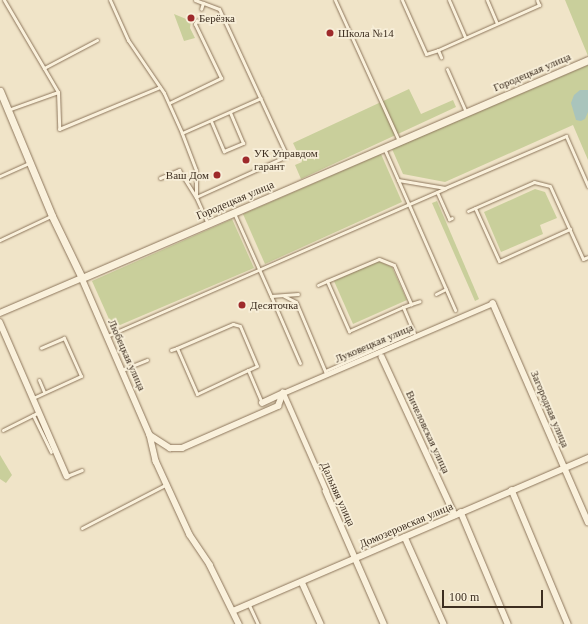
<!DOCTYPE html>
<meta charset="utf-8">
<style>
body{margin:0}
#map{position:relative;width:588px;height:624px;overflow:hidden;background:#f0e4c8;font-family:"Times New Roman",serif}
div>[style]{position:absolute}
[style*='--x']{left:calc(var(--x)*1px);top:calc(var(--y)*1px);width:calc(var(--w)*1px);rotate:calc(var(--a)*1deg)}
.green>*{inset:0;background:#c9cf9b}
.water>*{inset:0;background:#a9c4bc}
.roads{filter:drop-shadow(0 0 1px #8d765c) drop-shadow(0 0 1px #8d765c)}
.service>*{height:3px;margin:-1.5px;padding:0 1.5px;transform-origin:1.5px;border-radius:1.5px;background:#faf1dc}
.pedestrian>*{height:4.5px;margin:-2.25px;padding:0 2.25px;transform-origin:2.25px;border-radius:2.25px;background:#faf1dc}
.minor>*{height:5.5px;margin:-2.75px;padding:0 2.75px;transform-origin:2.75px;border-radius:2.75px;background:#faf1dc}
.tertiary>*{height:7px;margin:-3.5px;padding:0 3.5px;transform-origin:3.5px;border-radius:3.5px;background:#faf1dc}
.dots>*{width:11px;height:11px;translate:-50% -50%;box-sizing:border-box;border:2px solid #f7eed8;border-radius:50%}
span{translate:-50% -50%;white-space:nowrap;text-align:center;line-height:1.15;-webkit-text-stroke:3.5px #f7eed8;paint-order:stroke}
.poi-label{font-size:11px;color:#3d2e20}
.left{translate:0 -50%;text-align:left}
.right{translate:-100% -50%;text-align:right}
.street-label{font-size:11px;color:#3d2e20}
.scale{position:absolute;left:442px;top:590px;width:101px;height:18px;box-sizing:border-box;border:2px solid #3d2e20;border-top:0;padding-left:5px;font-size:12px;line-height:14px;white-space:nowrap;color:#3d2e20;-webkit-text-stroke:3px #f7eed8;paint-order:stroke}
</style>
<div id="map">
<div class="green">
<div style="clip-path:polygon(565px 0,588px 0,588px 56px)"></div>
<div style="clip-path:polygon(174px 14px,191px 21px,190px 28px,195px 38px,184px 41px)"></div>
<div style="clip-path:polygon(588px 65px,588px 160px,573px 125px,445px 182px,403px 174px,392px 149px)"></div>
<div style="clip-path:polygon(409px 89px,421px 114px,453px 100px,456px 107px,301px 179px,295px 165px,302px 162px,293px 143px)"></div>
<div style="clip-path:polygon(381px 154px,402px 202px,265px 264px,243px 214px)"></div>
<div style="clip-path:polygon(535px 189px,545px 192px,557px 218px,540px 225px,543px 234px,501px 252px,484px 212px)"></div>
<div style="clip-path:polygon(437px 201px,479px 299px,475px 301px,432px 203px)"></div>
<div style="clip-path:polygon(232px 219px,254px 268px,113px 328px,92px 281px)"></div>
<div style="clip-path:polygon(378px 261px,392px 267px,407px 300px,353px 324px,334px 281px)"></div>
<div style="clip-path:polygon(0 455px,12px 475px,6px 483px,0 479px)"></div>
</div>
<div class="water">
<div style="clip-path:polygon(580px 90px,588px 90px,588px 112px,585px 119px,581px 121px,576px 120px,571px 103px,574px 95px)"></div>
</div>
<div class="roads">
<div class="service">
<div style="--x:4;--y:0;--w:107;--a:59.6"></div>
<div style="--x:58;--y:92;--w:53;--a:160.2"></div>
<div style="--x:110;--y:0;--w:44;--a:65.8"></div>
<div style="--x:128;--y:40;--w:64;--a:55.8"></div>
<div style="--x:164;--y:93;--w:44;--a:65.8"></div>
<div style="--x:195;--y:0;--w:9;--a:21"></div>
<div style="--x:335;--y:0;--w:155;--a:65.6"></div>
<div style="--x:402;--y:0;--w:59;--a:66"></div>
<div style="--x:426;--y:54;--w:13;--a:-18"></div>
<div style="--x:438;--y:50;--w:8;--a:67"></div>
<div style="--x:449;--y:0;--w:40;--a:66.6"></div>
<div style="--x:487;--y:0;--w:25;--a:67"></div>
<div style="--x:438;--y:50;--w:111;--a:-24"></div>
<div style="--x:539;--y:5;--w:5;--a:-112"></div>
<div style="--x:44;--y:68;--w:60;--a:-27.8"></div>
<div style="--x:447;--y:69;--w:47;--a:66.2"></div>
<div style="--x:58;--y:92;--w:37;--a:88"></div>
<div style="--x:59;--y:129;--w:109;--a:-22.6"></div>
<div style="--x:169;--y:103;--w:58;--a:-25.7"></div>
<div style="--x:221;--y:78;--w:60;--a:-115.7"></div>
<div style="--x:195;--y:24;--w:4;--a:-63"></div>
<div style="--x:211;--y:121;--w:33;--a:67"></div>
<div style="--x:224;--y:151;--w:21;--a:-23"></div>
<div style="--x:243;--y:143;--w:33;--a:-113"></div>
<div style="--x:384;--y:148;--w:177;--a:66.3"></div>
<div style="--x:0;--y:176;--w:32;--a:-24"></div>
<div style="--x:160;--y:178;--w:21;--a:-23"></div>
<div style="--x:179;--y:170;--w:32;--a:58"></div>
<div style="--x:196;--y:197;--w:100;--a:-24.3"></div>
<div style="--x:287;--y:156;--w:162;--a:-114.8"></div>
<div style="--x:219;--y:9;--w:17;--a:-159"></div>
<div style="--x:203;--y:3;--w:6;--a:108"></div>
<div style="--x:398;--y:180;--w:48;--a:9.7"></div>
<div style="--x:445;--y:188;--w:132;--a:-23.3"></div>
<div style="--x:566;--y:136;--w:55;--a:66.3"></div>
<div style="--x:437;--y:192;--w:30;--a:66"></div>
<div style="--x:449;--y:219;--w:3;--a:-18"></div>
<div style="--x:475;--y:208;--w:58;--a:65.6"></div>
<div style="--x:499;--y:261;--w:78;--a:-24.3"></div>
<div style="--x:468;--y:211;--w:72;--a:-23.7"></div>
<div style="--x:534;--y:182;--w:16;--a:14"></div>
<div style="--x:550;--y:186;--w:80;--a:65.7"></div>
<div style="--x:583;--y:259;--w:5;--a:-22"></div>
<div style="--x:234;--y:213;--w:91;--a:66"></div>
<div style="--x:271;--y:296;--w:27;--a:-4"></div>
<div style="--x:208;--y:224;--w:30;--a:-114"></div>
<div style="--x:196;--y:197;--w:27;--a:-90"></div>
<div style="--x:196;--y:170;--w:40;--a:-111"></div>
<div style="--x:182;--y:133;--w:86;--a:-23.9"></div>
<div style="--x:0;--y:240;--w:56;--a:-25.2"></div>
<div style="--x:327;--y:281;--w:56;--a:-22.9"></div>
<div style="--x:379;--y:259;--w:16;--a:22"></div>
<div style="--x:394;--y:265;--w:43;--a:66.4"></div>
<div style="--x:411;--y:304;--w:9;--a:159"></div>
<div style="--x:318;--y:285;--w:10;--a:-24"></div>
<div style="--x:327;--y:281;--w:55;--a:66.3"></div>
<div style="--x:349;--y:331;--w:59;--a:-24"></div>
<div style="--x:403;--y:307;--w:28;--a:67"></div>
<div style="--x:436;--y:294;--w:11;--a:-27"></div>
<div style="--x:271;--y:296;--w:73;--a:66.6"></div>
<div style="--x:284;--y:296;--w:13;--a:27"></div>
<div style="--x:296;--y:302;--w:75;--a:67.2"></div>
<div style="--x:325;--y:371;--w:96;--a:-23.9"></div>
<div style="--x:411;--y:304;--w:9;--a:-18"></div>
<div style="--x:107;--y:336;--w:369;--a:-23.6"></div>
<div style="--x:177;--y:348;--w:61;--a:-23.2"></div>
<div style="--x:233;--y:324;--w:7;--a:16"></div>
<div style="--x:240;--y:326;--w:43;--a:67"></div>
<div style="--x:257;--y:366;--w:10;--a:156"></div>
<div style="--x:171;--y:350;--w:6;--a:-18"></div>
<div style="--x:177;--y:348;--w:50;--a:66.5"></div>
<div style="--x:197;--y:394;--w:56;--a:-25.2"></div>
<div style="--x:248;--y:370;--w:36;--a:67"></div>
<div style="--x:122;--y:370;--w:27;--a:-22"></div>
<div style="--x:39;--y:380;--w:13;--a:67"></div>
<div style="--x:33;--y:398;--w:53;--a:-24.6"></div>
<div style="--x:81;--y:376;--w:42;--a:-114.1"></div>
<div style="--x:64;--y:338;--w:25;--a:157"></div>
<div style="--x:33;--y:415;--w:41;--a:64.1"></div>
<div style="--x:3;--y:430;--w:40;--a:-26.6"></div>
<div style="--x:67;--y:476;--w:16;--a:-22"></div>
<div style="--x:82;--y:528;--w:96;--a:-27.4"></div>
<div style="--x:249;--y:605;--w:21;--a:65"></div>
</div>
<div class="pedestrian">
<div style="--x:326;--y:491;--w:107;--a:-113.7"></div>
<div style="--x:283;--y:393;--w:228;--a:-23.2"></div>
</div>
<div class="minor">
<div style="--x:493;--y:303;--w:239;--a:66.5"></div>
<div style="--x:0;--y:313;--w:89;--a:-23.1"></div>
<div style="--x:82;--y:278;--w:171;--a:66.6"></div>
<div style="--x:150;--y:435;--w:27;--a:77"></div>
<div style="--x:156;--y:461;--w:81;--a:65.3"></div>
<div style="--x:190;--y:535;--w:36;--a:56"></div>
<div style="--x:210;--y:565;--w:66;--a:63.8"></div>
<div style="--x:0;--y:322;--w:168;--a:66.5"></div>
<div style="--x:382;--y:357;--w:174;--a:65.2"></div>
<div style="--x:262;--y:403;--w:23;--a:-25"></div>
<div style="--x:150;--y:435;--w:24;--a:33"></div>
<div style="--x:170;--y:448;--w:12;--a:0"></div>
<div style="--x:182;--y:448;--w:105;--a:-23.6"></div>
<div style="--x:278;--y:406;--w:14;--a:-69"></div>
<div style="--x:512;--y:490;--w:145;--a:67.3"></div>
<div style="--x:326;--y:491;--w:145;--a:66.4"></div>
<div style="--x:461;--y:512;--w:121;--a:67.2"></div>
<div style="--x:405;--y:537;--w:95;--a:65.9"></div>
<div style="--x:302;--y:582;--w:46;--a:65.7"></div>
<div style="--x:233;--y:611;--w:387;--a:-23.3"></div>
</div>
<div class="tertiary">
<div style="--x:0;--y:91;--w:135;--a:67.4"></div>
<div style="--x:52;--y:216;--w:69;--a:64.2"></div>
<div style="--x:82;--y:278;--w:551;--a:-23.31"></div>
</div>
</div>
<div class="dots">
<div style="left:191px;top:18px;background:#9e2a2b"></div>
<div style="left:330px;top:33px;background:#9e2a2b"></div>
<div style="left:246px;top:160px;background:#9e2a2b"></div>
<div style="left:217px;top:175px;background:#9e2a2b"></div>
<div style="left:242px;top:305px;background:#9e2a2b"></div>
</div>
<div class="poi-label">
<span class="left" style="left:199px;top:18px">Берёзка</span>
<span class="left" style="left:338px;top:33px">Школа №14</span>
<span class="left" style="left:254px;top:160px">УК Управдом<br>гарант</span>
<span class="right" style="left:209px;top:175px">Ваш Дом</span>
<span class="left" style="left:250px;top:305px">Десяточка</span>
</div>
<div class="street-label">
<span style="left:532px;top:72px;rotate:-23deg">Городецкая улица</span>
<span style="left:235px;top:200px;rotate:-23deg">Городецкая улица</span>
<span style="left:374px;top:343px;rotate:-23deg">Луковецкая улица</span>
<span style="left:127px;top:355px;rotate:66deg">Любецкая улица</span>
<span style="left:550px;top:409px;rotate:67deg">Загородная улица</span>
<span style="left:428px;top:432px;rotate:65deg">Вичеловская улица</span>
<span style="left:338px;top:494px;rotate:66deg">Дальняя улица</span>
<span style="left:406px;top:525px;rotate:-23deg">Домозеровская улица</span>
</div>
<div class="scale">100 m</div>
</div>
